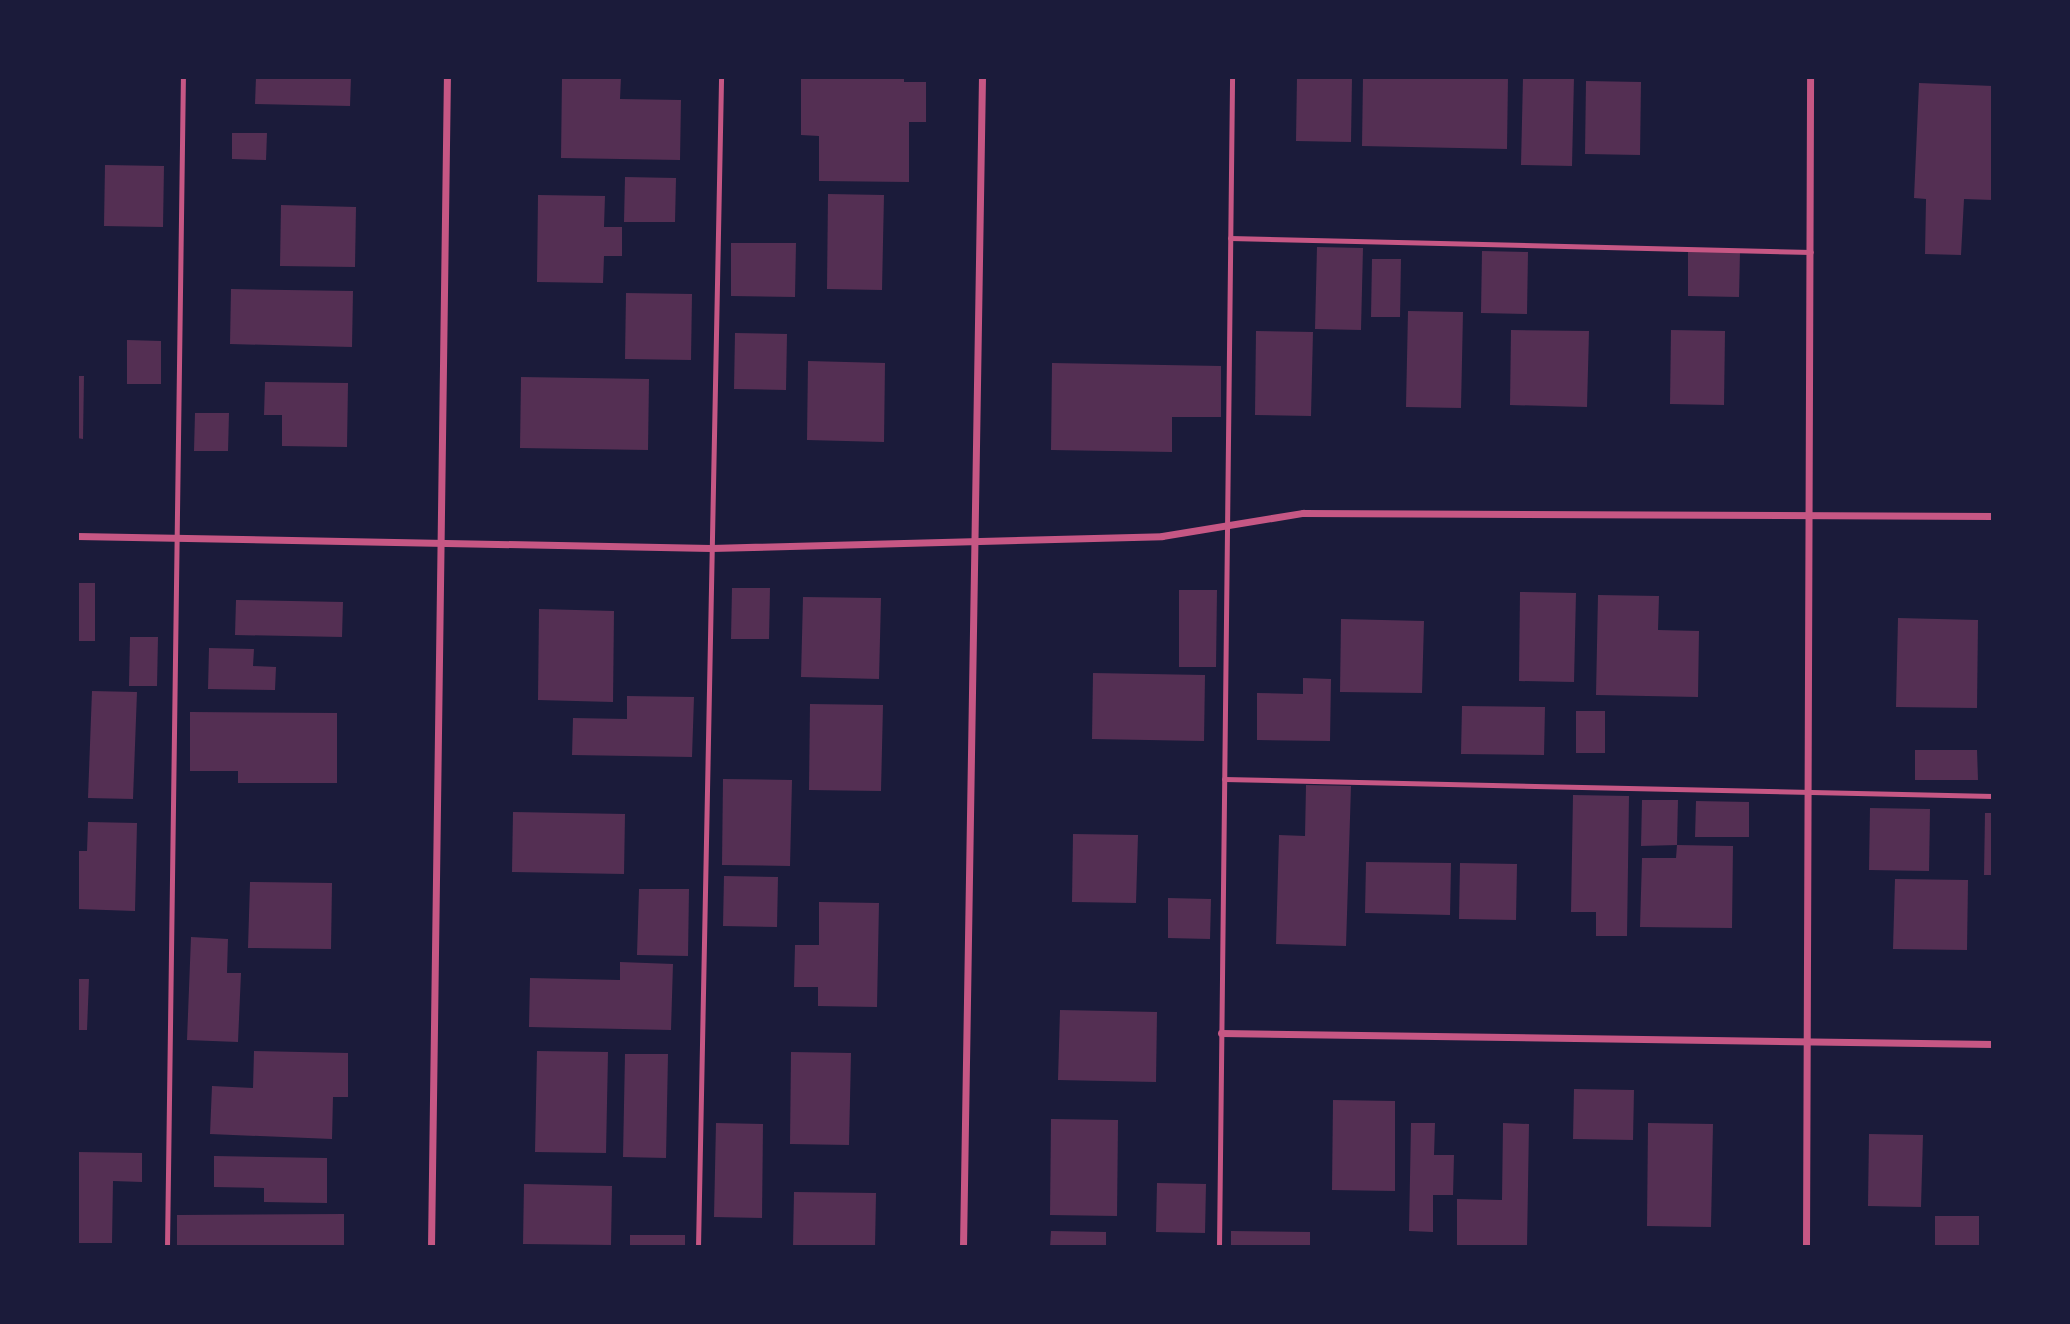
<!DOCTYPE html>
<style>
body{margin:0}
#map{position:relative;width:2070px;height:1324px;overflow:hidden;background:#1b1b3a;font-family:Manrope,sans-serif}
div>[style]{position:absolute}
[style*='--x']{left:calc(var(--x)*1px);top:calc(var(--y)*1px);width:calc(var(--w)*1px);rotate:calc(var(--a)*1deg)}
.building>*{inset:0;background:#542f53}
.service>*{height:5px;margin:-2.5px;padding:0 2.5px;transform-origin:2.5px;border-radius:2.5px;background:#c65784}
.minor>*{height:7px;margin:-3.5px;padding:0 3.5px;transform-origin:3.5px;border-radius:3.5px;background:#c65784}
span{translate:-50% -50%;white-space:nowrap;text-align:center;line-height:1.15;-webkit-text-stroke:6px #1b1b3a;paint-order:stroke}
.frame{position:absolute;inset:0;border:79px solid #1b1b3a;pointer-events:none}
</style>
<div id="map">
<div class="building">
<div style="clip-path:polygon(256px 77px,351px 77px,350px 106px,255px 104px)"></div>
<div style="clip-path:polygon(562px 77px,621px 77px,620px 99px,681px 100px,680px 160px,561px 158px)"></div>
<div style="clip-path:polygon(904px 77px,904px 82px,926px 82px,926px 122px,909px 122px,909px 182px,819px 181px,819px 136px,801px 135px,801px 79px)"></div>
<div style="clip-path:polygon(1297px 77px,1352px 77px,1351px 142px,1296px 141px)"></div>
<div style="clip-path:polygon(1363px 77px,1508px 77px,1507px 149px,1362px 146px)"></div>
<div style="clip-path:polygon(1523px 77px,1574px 77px,1572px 166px,1521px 165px)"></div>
<div style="clip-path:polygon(1586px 81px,1641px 82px,1640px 155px,1585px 154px)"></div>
<div style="clip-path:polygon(1919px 83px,1993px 86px,1993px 200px,1964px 199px,1961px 255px,1925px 254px,1926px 199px,1914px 198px)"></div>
<div style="clip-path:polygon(232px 133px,267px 133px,266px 160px,232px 159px)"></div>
<div style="clip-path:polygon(105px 165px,164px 166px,163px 227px,104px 226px)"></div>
<div style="clip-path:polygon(625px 177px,676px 178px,675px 222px,624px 222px)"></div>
<div style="clip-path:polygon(828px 194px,884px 195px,882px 290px,827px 289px)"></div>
<div style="clip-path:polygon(538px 195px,605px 196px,604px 227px,622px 227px,622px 256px,604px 256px,603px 283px,537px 282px)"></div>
<div style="clip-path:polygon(281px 205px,356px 207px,355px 267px,280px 266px)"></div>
<div style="clip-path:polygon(731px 243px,796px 243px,795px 297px,731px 296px)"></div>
<div style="clip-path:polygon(1317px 247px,1363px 248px,1361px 330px,1315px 329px)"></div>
<div style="clip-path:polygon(1482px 251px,1528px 252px,1527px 314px,1481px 313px)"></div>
<div style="clip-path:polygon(1688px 251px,1740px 252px,1739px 297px,1688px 296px)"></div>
<div style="clip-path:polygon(1372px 259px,1401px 259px,1400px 317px,1371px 317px)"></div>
<div style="clip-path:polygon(231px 289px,353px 291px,352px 347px,230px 344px)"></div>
<div style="clip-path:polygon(626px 293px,692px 294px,691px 360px,625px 359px)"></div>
<div style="clip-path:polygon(1408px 311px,1463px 312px,1461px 408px,1406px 407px)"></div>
<div style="clip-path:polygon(1511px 330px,1589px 331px,1587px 407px,1510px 405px)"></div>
<div style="clip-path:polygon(1671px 330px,1725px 331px,1724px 405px,1670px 404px)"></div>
<div style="clip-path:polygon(1256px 331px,1313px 332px,1311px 416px,1255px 415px)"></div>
<div style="clip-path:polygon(735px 333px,787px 334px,786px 390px,734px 389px)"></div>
<div style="clip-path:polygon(127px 340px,161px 341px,161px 384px,127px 384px)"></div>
<div style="clip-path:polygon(808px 361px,885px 363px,884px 442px,807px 440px)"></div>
<div style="clip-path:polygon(1052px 363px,1221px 366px,1221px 417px,1172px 417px,1172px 452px,1051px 450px)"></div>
<div style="clip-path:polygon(77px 376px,84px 376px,83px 439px,77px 438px)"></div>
<div style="clip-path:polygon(521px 377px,649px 379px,648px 450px,520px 448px)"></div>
<div style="clip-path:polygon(265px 382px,348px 383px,347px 447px,282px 446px,282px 415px,264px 415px)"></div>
<div style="clip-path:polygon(195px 413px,229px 413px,228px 451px,194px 451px)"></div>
<div style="clip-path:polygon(77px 583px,95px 583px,95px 641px,77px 641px)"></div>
<div style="clip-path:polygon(732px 588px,770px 588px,769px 639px,731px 639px)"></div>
<div style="clip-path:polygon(1179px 590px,1217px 590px,1216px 667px,1179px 667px)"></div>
<div style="clip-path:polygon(1520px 592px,1576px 593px,1574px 682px,1519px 681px)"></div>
<div style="clip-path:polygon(1598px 595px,1659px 596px,1658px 630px,1699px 631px,1698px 697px,1596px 695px)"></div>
<div style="clip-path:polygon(803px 597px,881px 598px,879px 679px,801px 677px)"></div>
<div style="clip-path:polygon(236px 600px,343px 602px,342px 637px,235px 635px)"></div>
<div style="clip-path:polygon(539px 609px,614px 611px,613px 702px,538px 700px)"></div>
<div style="clip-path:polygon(1898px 618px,1978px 620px,1977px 708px,1896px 707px)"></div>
<div style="clip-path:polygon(1341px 619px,1424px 621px,1422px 693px,1340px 692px)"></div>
<div style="clip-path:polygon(130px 637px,158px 637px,157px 686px,129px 686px)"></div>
<div style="clip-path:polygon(209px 648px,254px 649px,253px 666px,276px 667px,275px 690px,208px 689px)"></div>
<div style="clip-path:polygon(1093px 673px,1205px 675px,1204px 741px,1092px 739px)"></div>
<div style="clip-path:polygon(1303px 678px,1331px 679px,1330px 741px,1257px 740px,1257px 693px,1303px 694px)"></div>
<div style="clip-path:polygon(92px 691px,137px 692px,133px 799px,88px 798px)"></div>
<div style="clip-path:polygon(627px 696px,694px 697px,692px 757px,572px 755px,573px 718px,627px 719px)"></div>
<div style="clip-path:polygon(810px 704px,883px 705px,881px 791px,809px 790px)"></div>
<div style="clip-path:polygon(1462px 706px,1545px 707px,1544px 755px,1461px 754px)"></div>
<div style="clip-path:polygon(1576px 711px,1605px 711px,1605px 753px,1576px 753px)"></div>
<div style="clip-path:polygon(190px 712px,337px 713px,337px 783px,238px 783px,238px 771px,190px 771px)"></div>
<div style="clip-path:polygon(1915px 750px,1977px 750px,1978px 780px,1915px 780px)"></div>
<div style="clip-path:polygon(723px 779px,792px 780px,790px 866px,722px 865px)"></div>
<div style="clip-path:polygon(1306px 785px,1351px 786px,1346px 946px,1276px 944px,1279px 835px,1305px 836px)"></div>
<div style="clip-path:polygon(1573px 795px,1629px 796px,1627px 936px,1596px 936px,1596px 912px,1571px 912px)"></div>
<div style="clip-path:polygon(1642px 800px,1678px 800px,1677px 845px,1641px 846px)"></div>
<div style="clip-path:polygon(1696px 801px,1749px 802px,1749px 837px,1695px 837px)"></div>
<div style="clip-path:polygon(1870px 808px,1930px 809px,1929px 871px,1869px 870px)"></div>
<div style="clip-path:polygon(513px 812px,625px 814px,624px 874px,512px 872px)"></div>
<div style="clip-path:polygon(1985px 813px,1993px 813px,1993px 875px,1984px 875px)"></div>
<div style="clip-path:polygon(88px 822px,137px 823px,135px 911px,77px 909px,77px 851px,87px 851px)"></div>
<div style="clip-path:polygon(1073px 834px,1138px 835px,1136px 903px,1072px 902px)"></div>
<div style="clip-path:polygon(1677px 845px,1733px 846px,1732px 928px,1640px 927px,1642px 858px,1676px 858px)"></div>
<div style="clip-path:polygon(1366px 862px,1451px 863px,1450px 915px,1365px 913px)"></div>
<div style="clip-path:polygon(1460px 863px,1517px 864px,1516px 920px,1459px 919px)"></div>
<div style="clip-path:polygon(724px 876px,778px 877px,777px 927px,723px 926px)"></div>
<div style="clip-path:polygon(1895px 879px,1968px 880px,1967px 950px,1893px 949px)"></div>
<div style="clip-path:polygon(250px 882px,332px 883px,331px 949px,248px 948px)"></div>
<div style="clip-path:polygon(639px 889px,689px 889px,688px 956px,637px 955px)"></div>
<div style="clip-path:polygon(1168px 898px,1211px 899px,1210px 939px,1168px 938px)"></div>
<div style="clip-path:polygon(819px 902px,879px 903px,877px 1007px,818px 1006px,818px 987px,794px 987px,795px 945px,819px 945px)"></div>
<div style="clip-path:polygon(191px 937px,228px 939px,227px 973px,241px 973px,238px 1042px,187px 1040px)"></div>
<div style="clip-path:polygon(620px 962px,673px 964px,671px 1030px,529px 1027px,530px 978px,620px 980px)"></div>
<div style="clip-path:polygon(77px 979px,89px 979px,87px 1030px,77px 1030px)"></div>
<div style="clip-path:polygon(1060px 1010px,1157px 1012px,1156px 1082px,1058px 1080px)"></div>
<div style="clip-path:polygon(254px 1051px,348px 1053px,348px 1097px,333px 1097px,332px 1139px,210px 1134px,212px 1086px,253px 1088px)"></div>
<div style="clip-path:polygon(537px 1051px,608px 1052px,606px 1153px,535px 1152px)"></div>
<div style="clip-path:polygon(791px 1052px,851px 1053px,849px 1145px,790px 1144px)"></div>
<div style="clip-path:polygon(625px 1054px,668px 1054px,666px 1158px,623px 1157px)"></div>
<div style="clip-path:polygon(1574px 1089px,1634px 1090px,1633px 1140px,1573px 1139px)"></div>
<div style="clip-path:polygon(1333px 1100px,1395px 1101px,1395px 1191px,1332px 1190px)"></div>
<div style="clip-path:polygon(1051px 1119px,1118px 1120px,1117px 1216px,1050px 1215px)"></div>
<div style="clip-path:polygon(716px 1123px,763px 1124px,762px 1218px,714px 1217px)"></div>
<div style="clip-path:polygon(1411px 1123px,1435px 1123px,1434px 1155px,1454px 1155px,1453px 1195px,1433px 1195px,1433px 1232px,1409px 1231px)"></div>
<div style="clip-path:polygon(1503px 1123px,1529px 1124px,1527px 1247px,1457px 1247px,1457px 1199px,1502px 1200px)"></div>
<div style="clip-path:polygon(1648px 1123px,1713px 1124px,1711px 1227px,1647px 1226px)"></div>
<div style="clip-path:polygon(1869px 1134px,1923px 1135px,1921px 1207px,1868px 1206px)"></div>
<div style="clip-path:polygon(77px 1152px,142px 1153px,142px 1182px,113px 1181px,112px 1243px,77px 1243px)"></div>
<div style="clip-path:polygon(214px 1156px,327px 1158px,327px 1203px,264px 1202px,264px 1188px,214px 1187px)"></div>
<div style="clip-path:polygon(1157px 1183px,1206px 1184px,1205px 1233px,1156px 1232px)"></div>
<div style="clip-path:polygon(524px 1184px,612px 1186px,611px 1245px,523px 1244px)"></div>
<div style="clip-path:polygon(794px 1192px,876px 1193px,875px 1247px,793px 1247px)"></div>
<div style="clip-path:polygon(344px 1214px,344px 1247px,177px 1247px,177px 1215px)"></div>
<div style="clip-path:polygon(1935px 1216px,1979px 1216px,1979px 1247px,1935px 1247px)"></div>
<div style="clip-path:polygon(1051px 1231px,1106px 1232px,1106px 1247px,1050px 1247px)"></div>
<div style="clip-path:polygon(1231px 1231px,1310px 1232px,1310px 1247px,1231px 1247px)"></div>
<div style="clip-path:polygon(630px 1235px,685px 1235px,685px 1247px,630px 1247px)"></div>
</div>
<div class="service">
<div style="--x:1230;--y:238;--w:581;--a:1.38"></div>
<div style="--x:1224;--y:779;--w:769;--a:1.27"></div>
<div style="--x:167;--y:1247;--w:1170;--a:-89.22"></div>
<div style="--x:698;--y:1247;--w:1170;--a:-88.87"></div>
<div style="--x:1219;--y:1247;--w:1170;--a:-89.36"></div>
</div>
<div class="minor">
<div style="--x:77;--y:536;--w:634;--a:1.08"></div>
<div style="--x:711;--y:548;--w:451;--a:-1.5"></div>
<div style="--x:1162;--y:536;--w:143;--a:-9.3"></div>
<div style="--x:1303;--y:513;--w:690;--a:0.25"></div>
<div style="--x:1221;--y:1033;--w:772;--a:0.82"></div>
<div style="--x:431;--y:1247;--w:1170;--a:-89.22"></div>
<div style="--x:963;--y:1247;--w:1170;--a:-89.07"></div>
<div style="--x:1806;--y:1247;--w:1170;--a:-89.8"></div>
</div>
<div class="frame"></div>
</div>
